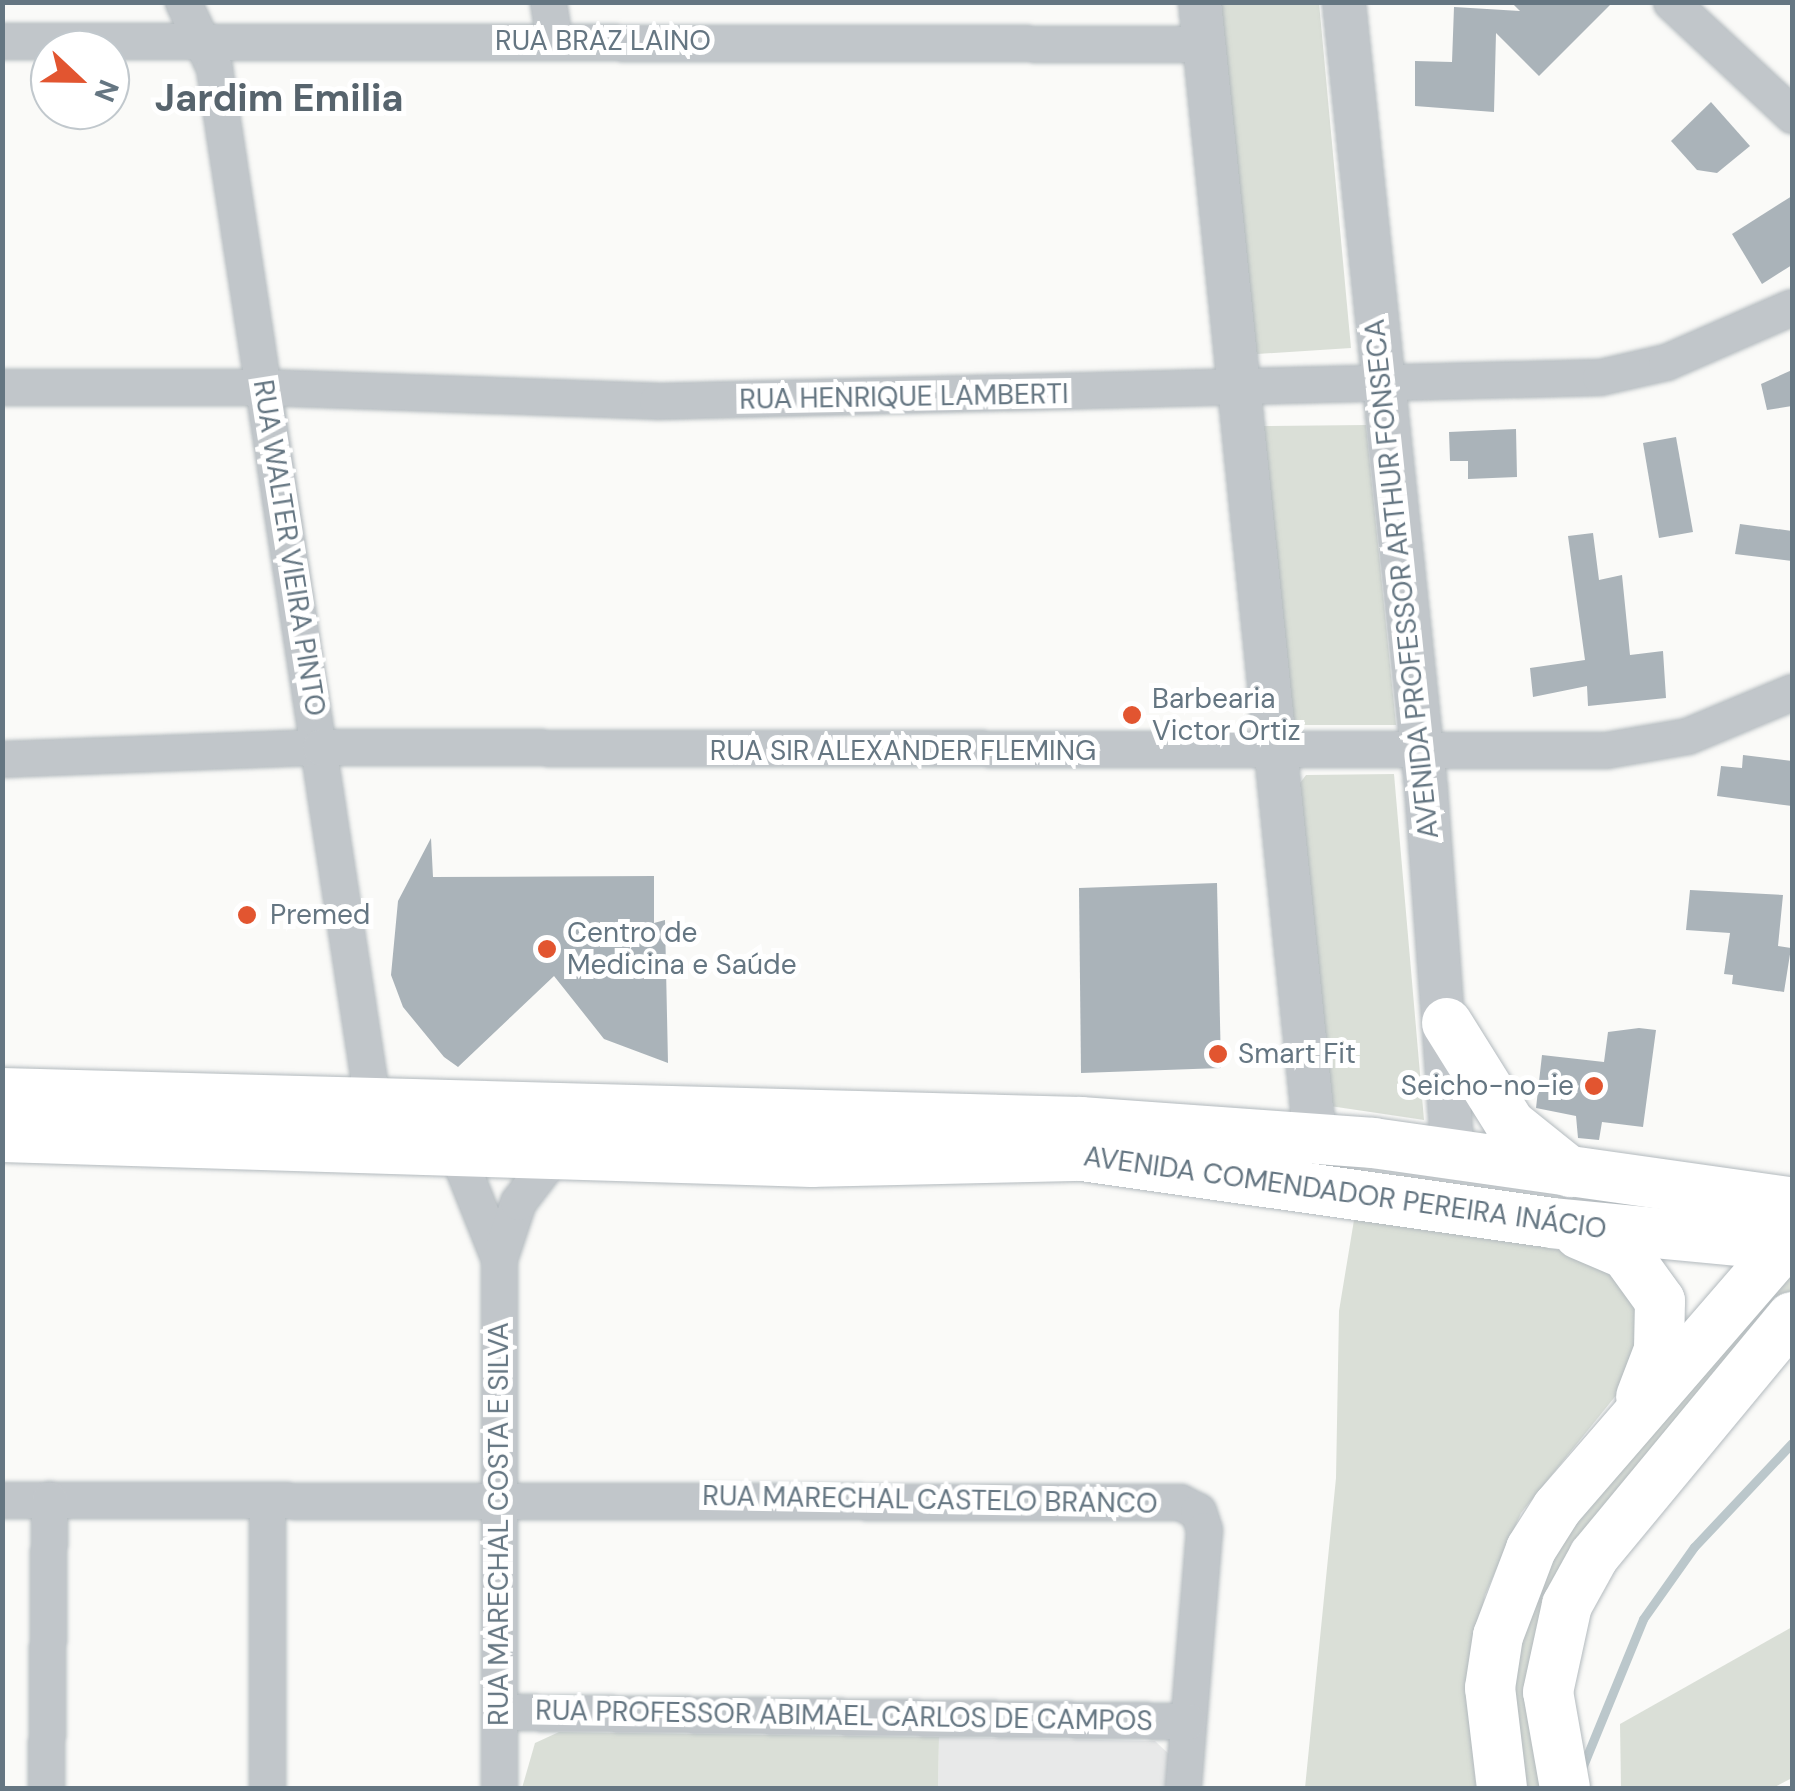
<!DOCTYPE html>
<meta charset="utf-8">
<style>
body{margin:0}
#map{position:relative;width:1795px;height:1791px;overflow:hidden;background:#fafaf8;font-family:"DM Sans",sans-serif}
div>[style]{position:absolute}
[style*='--x']{left:calc(var(--x)*1px);top:calc(var(--y)*1px);width:calc(var(--w)*1px);rotate:calc(var(--a)*1deg)}
.built>*{inset:0;background:#e8e9e9}
.green>*{inset:0;background:#dadfd7}
.stream>*{height:9px;margin:-4.5px;padding:0 4.5px;transform-origin:4.5px;border-radius:4.5px;background:#bbc7cb}
.building>*{inset:0;background:#aab3b9}
.roads{filter:drop-shadow(0 0 2px #b3babe) drop-shadow(0 0 2px #b3babe)}
.minor>*{height:35px;margin:-17.5px;padding:0 17.5px;transform-origin:17.5px;border-radius:17.5px;background:#c1c6ca}
.tertiary>*{height:42px;margin:-21px;padding:0 21px;transform-origin:21px;border-radius:21px;background:#c1c6ca}
.secondary>*{height:50px;margin:-25px;padding:0 25px;transform-origin:25px;border-radius:25px;background:#fff}
.dots>*{width:28px;height:28px;translate:-50% -50%;box-sizing:border-box;border:5px solid #fff;border-radius:50%}
span{translate:-50% -50%;white-space:nowrap;text-align:center;line-height:1.15;-webkit-text-stroke:10px #fff;paint-order:stroke}
.street-label{font-size:28px;color:#657682}
.poi-label{font-size:28px;color:#657682}
.left{translate:0 -50%;text-align:left}
.right{translate:-100% -50%;text-align:right}
.district-label{font-size:38px;color:#57646d;font-weight:700}
.frame{position:absolute;inset:0;border:5px solid #657682;pointer-events:none}
.north{position:absolute;left:30px;top:30px;width:100px;height:100px;box-sizing:border-box;background:#fff;border:2px solid #c1c8cd;border-radius:50%;rotate:112deg;font-size:28px;font-weight:700;line-height:40px;text-align:center;color:#657682}
.north::after{content:'';display:block;margin:auto;width:35px;height:45px;background:#e25530;clip-path:polygon(50% 0,100% 100%,50% 72%,0 100%)}
</style>
<div id="map">
<div class="built">
<div style="clip-path:polygon(939px 1737px,1155px 1741px,1171px 1756px,1168px 1788px,938px 1788px)"></div>
</div>
<div class="green">
<div style="clip-path:polygon(1211px 3px,1319px 3px,1351px 348px,1242px 355px)"></div>
<div style="clip-path:polygon(1366px 425px,1396px 725px,1292px 725px,1263px 426px)"></div>
<div style="clip-path:polygon(1394px 774px,1424px 1120px,1330px 1106px,1297px 787px,1306px 775px)"></div>
<div style="clip-path:polygon(1354px 1220px,1527px 1239px,1601px 1265px,1626px 1285px,1640px 1310px,1643px 1362px,1521px 1513px,1485px 1595px,1467px 1686px,1476px 1788px,1305px 1788px,1336px 1478px,1339px 1311px)"></div>
<div style="clip-path:polygon(1792px 1267px,1792px 1294px,1619px 1491px,1546px 1788px,1518px 1788px,1511px 1767px,1514px 1640px,1534px 1573px)"></div>
<div style="clip-path:polygon(1792px 1627px,1792px 1778px,1773px 1788px,1621px 1788px,1620px 1724px)"></div>
<div style="clip-path:polygon(559px 1732px,939px 1737px,938px 1788px,522px 1788px,535px 1743px)"></div>
</div>
<div class="stream">
<div style="--x:1582;--y:1768;--w:161;--a:-67.7"></div>
<div style="--x:1643;--y:1619;--w:88;--a:-54.7"></div>
<div style="--x:1694;--y:1547;--w:143;--a:-46.7"></div>
</div>
<div class="building">
<div style="clip-path:polygon(1511px 2px,1613px 2px,1539px 76px,1496px 33px,1494px 112px,1415px 106px,1415px 61px,1452px 62px,1454px 7px,1520px 11px)"></div>
<div style="clip-path:polygon(1711px 102px,1750px 146px,1717px 173px,1697px 170px,1671px 141px)"></div>
<div style="clip-path:polygon(1792px 196px,1792px 265px,1762px 284px,1732px 234px)"></div>
<div style="clip-path:polygon(1792px 370px,1792px 406px,1767px 410px,1761px 384px)"></div>
<div style="clip-path:polygon(1516px 429px,1517px 477px,1468px 479px,1468px 461px,1450px 461px,1449px 432px)"></div>
<div style="clip-path:polygon(1676px 437px,1693px 532px,1659px 538px,1643px 443px)"></div>
<div style="clip-path:polygon(1740px 524px,1792px 531px,1792px 561px,1735px 554px)"></div>
<div style="clip-path:polygon(1593px 533px,1599px 580px,1622px 575px,1630px 655px,1663px 651px,1666px 698px,1588px 706px,1587px 686px,1533px 697px,1530px 668px,1585px 660px,1568px 536px)"></div>
<div style="clip-path:polygon(1743px 755px,1792px 761px,1792px 806px,1717px 796px,1721px 766px,1742px 768px)"></div>
<div style="clip-path:polygon(431px 838px,433px 877px,654px 876px,654px 923px,665px 920px,668px 1063px,604px 1039px,554px 976px,458px 1067px,444px 1057px,403px 1007px,391px 975px,398px 901px)"></div>
<div style="clip-path:polygon(1217px 883px,1221px 1068px,1081px 1073px,1079px 888px)"></div>
<div style="clip-path:polygon(1690px 890px,1783px 895px,1778px 946px,1791px 948px,1784px 992px,1732px 984px,1733px 975px,1724px 974px,1730px 933px,1686px 930px)"></div>
<div style="clip-path:polygon(1639px 1028px,1656px 1030px,1643px 1127px,1602px 1122px,1599px 1140px,1578px 1138px,1576px 1116px,1536px 1108px,1542px 1055px,1604px 1062px,1608px 1032px)"></div>
</div>
<div class="roads">
<div class="minor">
<div style="--x:183;--y:2;--w:73;--a:64.8"></div>
<div style="--x:214;--y:68;--w:1045;--a:81.3"></div>
<div style="--x:548;--y:2;--w:38;--a:81"></div>
<div style="--x:1671;--y:2;--w:166;--a:43"></div>
<div style="--x:2;--y:41;--w:1202;--a:0.14"></div>
<div style="--x:2;--y:387;--w:262;--a:0"></div>
<div style="--x:264;--y:387;--w:393;--a:2"></div>
<div style="--x:657;--y:401;--w:943;--a:-1.46"></div>
<div style="--x:1600;--y:377;--w:68;--a:-12.8"></div>
<div style="--x:1666;--y:362;--w:137;--a:-23.6"></div>
<div style="--x:2;--y:759;--w:318;--a:-2.2"></div>
<div style="--x:320;--y:747;--w:1286;--a:0.13"></div>
<div style="--x:1606;--y:750;--w:82;--a:-9.8"></div>
<div style="--x:1687;--y:736;--w:114;--a:-22.7"></div>
<div style="--x:456;--y:1151;--w:116;--a:68.3"></div>
<div style="--x:499;--y:1259;--w:60;--a:-71.6"></div>
<div style="--x:518;--y:1202;--w:58;--a:-52.7"></div>
<div style="--x:499;--y:1259;--w:529;--a:90"></div>
<div style="--x:2;--y:1500;--w:1178;--a:0.1"></div>
<div style="--x:1180;--y:1502;--w:20;--a:27"></div>
<div style="--x:1198;--y:1511;--w:20;--a:72"></div>
<div style="--x:1204;--y:1530;--w:259;--a:94.7"></div>
<div style="--x:499;--y:1712;--w:689;--a:0.75"></div>
<div style="--x:46;--y:1788;--w:289;--a:-89.4"></div>
<div style="--x:267;--y:1788;--w:288;--a:-90"></div>
</div>
<div class="tertiary">
<div style="--x:1200;--y:2;--w:1142;--a:84.22"></div>
<div style="--x:1344;--y:2;--w:790;--a:84.04"></div>
<div style="--x:1426;--y:788;--w:369;--a:85.8"></div>
</div>
<div class="secondary">
<div style="--x:1447;--y:1023;--w:119;--a:58"></div>
<div style="--x:1510;--y:1124;--w:77;--a:38.7"></div>
<div style="--x:2;--y:1093;--w:1079;--a:1.54"></div>
<div style="--x:1081;--y:1122;--w:293;--a:4.1"></div>
<div style="--x:1373;--y:1143;--w:423;--a:8.1"></div>
<div style="--x:2;--y:1137;--w:810;--a:1.77"></div>
<div style="--x:812;--y:1162;--w:270;--a:-1.3"></div>
<div style="--x:1082;--y:1156;--w:474;--a:8.1"></div>
<div style="--x:1551;--y:1223;--w:242;--a:5.5"></div>
<div style="--x:1579;--y:1234;--w:51;--a:23.1"></div>
<div style="--x:1626;--y:1254;--w:58;--a:54.1"></div>
<div style="--x:1660;--y:1301;--w:49;--a:91.2"></div>
<div style="--x:1659;--y:1350;--w:50;--a:111"></div>
<div style="--x:1502;--y:1788;--w:101;--a:-96.8"></div>
<div style="--x:1490;--y:1688;--w:53;--a:-81.3"></div>
<div style="--x:1498;--y:1636;--w:93;--a:-69.2"></div>
<div style="--x:1531;--y:1549;--w:49;--a:-57.6"></div>
<div style="--x:1557;--y:1508;--w:348;--a:-49.1"></div>
<div style="--x:1785;--y:1245;--w:26;--a:-79"></div>
<div style="--x:1565;--y:1788;--w:97;--a:-100"></div>
<div style="--x:1548;--y:1692;--w:89;--a:-77.7"></div>
<div style="--x:1567;--y:1605;--w:56;--a:-61.1"></div>
<div style="--x:1594;--y:1556;--w:310;--a:-50.4"></div>
</div>
</div>
<div class="dots">
<div style="left:1132px;top:715px;background:#e25530"></div>
<div style="left:247px;top:915px;background:#e25530"></div>
<div style="left:547px;top:949px;background:#e25530"></div>
<div style="left:1218px;top:1054px;background:#e25530"></div>
<div style="left:1594px;top:1086px;background:#e25530"></div>
</div>
<div class="street-label">
<span style="left:603px;top:41px">RUA BRAZ LAINO</span>
<span style="left:904px;top:397px;rotate:-1deg">RUA HENRIQUE LAMBERTI</span>
<span style="left:289px;top:548px;rotate:81deg">RUA WALTER VIEIRA PINTO</span>
<span style="left:1402px;top:579px;rotate:-96deg">AVENIDA PROFESSOR ARTHUR FONSECA</span>
<span style="left:903px;top:751px">RUA SIR ALEXANDER FLEMING</span>
<span style="left:1345px;top:1193px;rotate:8deg">AVENIDA COMENDADOR PEREIRA INÁCIO</span>
<span style="left:930px;top:1500px;rotate:1deg">RUA MARECHAL CASTELO BRANCO</span>
<span style="left:499px;top:1524px;rotate:-90deg">RUA MARECHAL COSTA E SILVA</span>
<span style="left:844px;top:1716px;rotate:1deg">RUA PROFESSOR ABIMAEL CARLOS DE CAMPOS</span>
</div>
<div class="poi-label">
<span class="left" style="left:1152px;top:715px">Barbearia<br>Victor Ortiz</span>
<span class="left" style="left:270px;top:915px">Premed</span>
<span class="left" style="left:567px;top:949px">Centro de<br>Medicina e Saúde</span>
<span class="left" style="left:1238px;top:1054px">Smart Fit</span>
<span class="right" style="left:1574px;top:1086px">Seicho-no-ie</span>
</div>
<div class="district-label">
<span style="left:279px;top:99px">Jardim Emilia</span>
</div>
<div class="frame"></div>
<div class="north">N</div>
</div>
